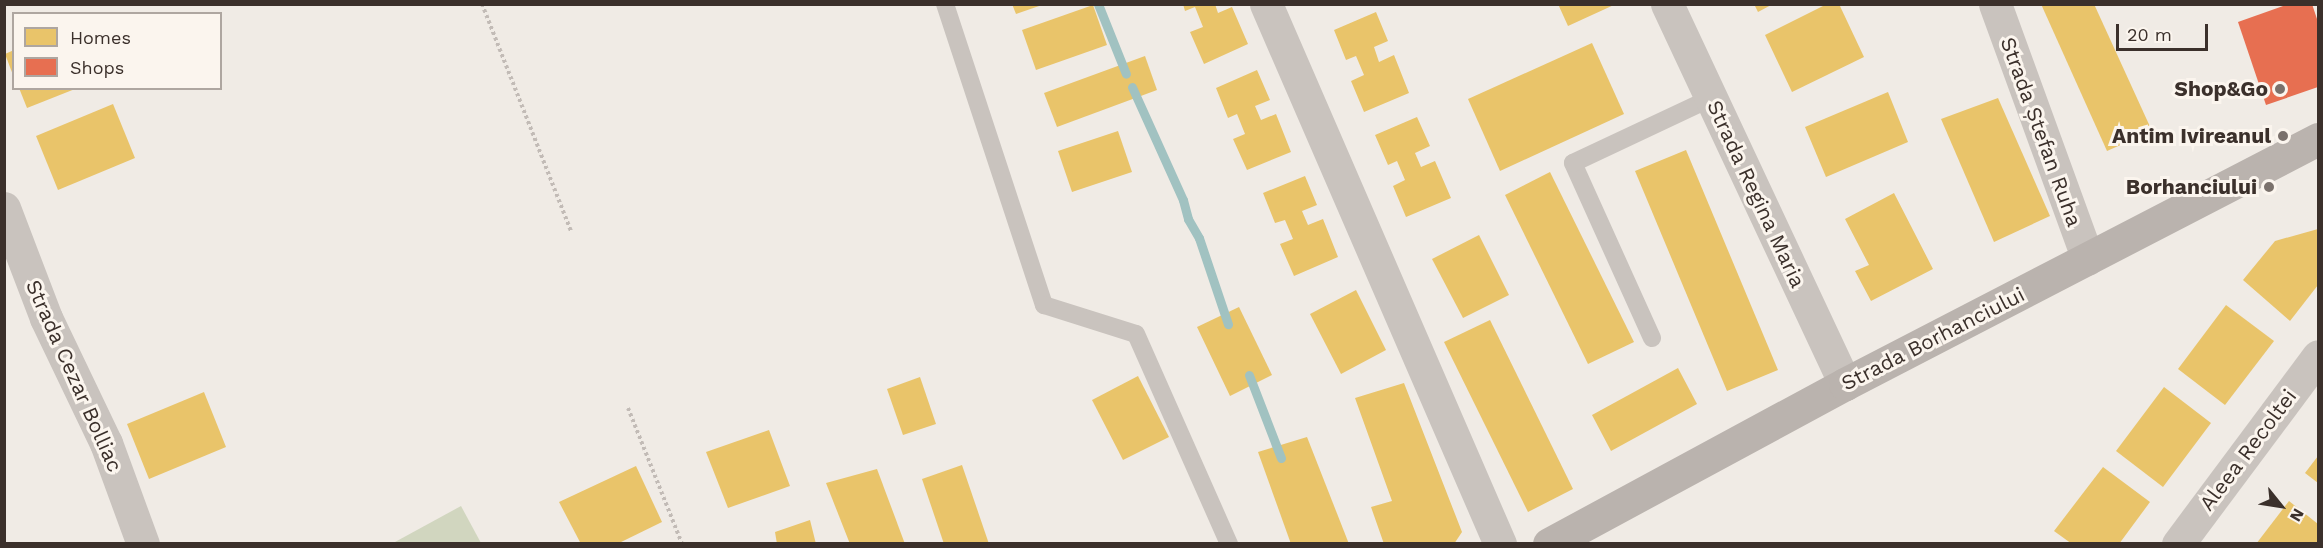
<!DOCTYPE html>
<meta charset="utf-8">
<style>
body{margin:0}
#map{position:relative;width:2323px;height:548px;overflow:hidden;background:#f0ebe5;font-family:"Work Sans",sans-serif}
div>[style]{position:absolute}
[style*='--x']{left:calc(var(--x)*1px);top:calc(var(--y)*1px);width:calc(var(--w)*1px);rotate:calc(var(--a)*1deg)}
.green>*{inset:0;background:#d1d6bf}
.homes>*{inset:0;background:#e9c46a}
.shops>*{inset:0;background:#e76f51}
.stream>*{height:9px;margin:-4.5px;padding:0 4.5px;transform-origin:4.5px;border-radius:4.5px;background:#a1c2c1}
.path>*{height:4px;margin-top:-2px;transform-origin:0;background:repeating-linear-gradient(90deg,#c2bbb6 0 3px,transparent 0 6px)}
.service>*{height:18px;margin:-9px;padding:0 9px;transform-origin:9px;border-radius:9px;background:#c9c3be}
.minor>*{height:33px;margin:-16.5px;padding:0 16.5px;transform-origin:16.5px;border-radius:16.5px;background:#c9c3be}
.secondary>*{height:33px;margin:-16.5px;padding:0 16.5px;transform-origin:16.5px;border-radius:16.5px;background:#bab3ae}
.dots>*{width:16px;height:16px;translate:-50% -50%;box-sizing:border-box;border:3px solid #fbf5ee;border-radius:50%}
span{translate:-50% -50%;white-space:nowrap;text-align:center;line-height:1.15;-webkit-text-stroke:6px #fbf5ee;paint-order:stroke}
.poi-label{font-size:21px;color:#3b302b;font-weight:700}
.right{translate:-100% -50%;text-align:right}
.street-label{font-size:21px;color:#3b302b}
.frame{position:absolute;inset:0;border:6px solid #3b302b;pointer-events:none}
.legend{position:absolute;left:12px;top:12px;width:210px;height:78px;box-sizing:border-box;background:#fbf5ee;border:2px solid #aea6a0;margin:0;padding:8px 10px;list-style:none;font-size:18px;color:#3b302b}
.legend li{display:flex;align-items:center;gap:12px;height:30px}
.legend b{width:30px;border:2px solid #aea6a0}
.north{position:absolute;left:2251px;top:476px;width:60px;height:60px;-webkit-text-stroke:4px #fbf5ee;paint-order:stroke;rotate:120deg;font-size:16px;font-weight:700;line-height:24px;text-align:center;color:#3b302b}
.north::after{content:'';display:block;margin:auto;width:21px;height:27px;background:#3b302b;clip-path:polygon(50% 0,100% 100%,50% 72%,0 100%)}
.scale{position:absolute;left:2116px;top:24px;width:92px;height:27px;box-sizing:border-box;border:3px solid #3b302b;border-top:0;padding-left:8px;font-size:18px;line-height:21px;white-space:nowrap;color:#3b302b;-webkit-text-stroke:4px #fbf5ee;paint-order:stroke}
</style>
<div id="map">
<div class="green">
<div style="clip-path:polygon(461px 506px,481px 543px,396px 543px,395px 542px)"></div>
</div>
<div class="homes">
<div style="clip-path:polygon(1012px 4px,1042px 4px,1042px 5px,1016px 14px)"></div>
<div style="clip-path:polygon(1183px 4px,1215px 4px,1218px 13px,1232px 7px,1248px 44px,1204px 64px,1190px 32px,1203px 27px,1195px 7px,1185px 11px)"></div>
<div style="clip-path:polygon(1558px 4px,1616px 4px,1568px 26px)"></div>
<div style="clip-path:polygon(1754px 4px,1773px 4px,1758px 12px)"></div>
<div style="clip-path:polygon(1827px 4px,1839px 4px,1864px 57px,1792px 92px,1765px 35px)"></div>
<div style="clip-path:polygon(2041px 4px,2094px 4px,2152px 131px,2107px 151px)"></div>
<div style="clip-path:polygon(1093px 5px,1107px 45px,1036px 70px,1022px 30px)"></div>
<div style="clip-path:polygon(1376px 12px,1388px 41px,1374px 47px,1379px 62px,1394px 55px,1409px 93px,1364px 112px,1351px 81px,1364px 75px,1356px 56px,1346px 60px,1334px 30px)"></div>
<div style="clip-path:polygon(1592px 43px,1624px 114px,1500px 171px,1468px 99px)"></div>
<div style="clip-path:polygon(14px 50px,14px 75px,13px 75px,5px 54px)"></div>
<div style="clip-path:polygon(1145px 56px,1157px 90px,1057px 127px,1044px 93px)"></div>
<div style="clip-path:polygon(1257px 70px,1270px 100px,1255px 106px,1261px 120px,1276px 114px,1291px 152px,1247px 170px,1233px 139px,1245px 134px,1237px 114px,1228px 118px,1216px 88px)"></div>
<div style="clip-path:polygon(19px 88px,75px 88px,75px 89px,27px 108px)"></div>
<div style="clip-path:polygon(1888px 92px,1908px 142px,1826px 177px,1805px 127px)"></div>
<div style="clip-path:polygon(1998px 98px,2050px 216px,1994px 242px,1941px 119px)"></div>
<div style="clip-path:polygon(113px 104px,135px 158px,58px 190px,36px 136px)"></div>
<div style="clip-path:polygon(1417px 117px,1430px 146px,1415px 153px,1421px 167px,1435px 161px,1451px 198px,1406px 217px,1393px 186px,1405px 180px,1397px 161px,1388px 165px,1375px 135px)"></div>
<div style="clip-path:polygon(1118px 131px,1132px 172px,1072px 192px,1058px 151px)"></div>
<div style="clip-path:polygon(1686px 150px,1778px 370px,1727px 391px,1635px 171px)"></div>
<div style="clip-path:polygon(1550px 172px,1634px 342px,1588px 364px,1505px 195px)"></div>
<div style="clip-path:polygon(1305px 176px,1317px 205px,1302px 211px,1308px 225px,1323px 219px,1338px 257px,1294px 276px,1280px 244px,1293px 239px,1285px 220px,1275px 223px,1263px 193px)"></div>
<div style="clip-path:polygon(1894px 193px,1933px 269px,1871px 301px,1855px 271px,1869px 265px,1845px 219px)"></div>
<div style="clip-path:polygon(2318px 229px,2318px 285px,2290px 321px,2243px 280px,2275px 241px)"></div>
<div style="clip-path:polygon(1479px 235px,1509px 295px,1463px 318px,1432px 259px)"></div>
<div style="clip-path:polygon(1356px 290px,1386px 350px,1341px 374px,1310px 314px)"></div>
<div style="clip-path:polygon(2226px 305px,2274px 341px,2225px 405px,2178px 369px)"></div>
<div style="clip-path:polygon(1239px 307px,1272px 375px,1230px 396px,1197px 327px)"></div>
<div style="clip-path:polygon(1490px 320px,1573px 489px,1528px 512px,1444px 342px)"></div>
<div style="clip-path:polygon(1678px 368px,1697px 404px,1611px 451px,1592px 415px)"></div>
<div style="clip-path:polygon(1138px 376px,1169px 437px,1123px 460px,1092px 400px)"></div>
<div style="clip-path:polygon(920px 377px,936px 424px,903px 435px,887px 389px)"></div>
<div style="clip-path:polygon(1404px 383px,1462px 532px,1454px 544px,1384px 544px,1371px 507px,1392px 501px,1355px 398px)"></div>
<div style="clip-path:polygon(2164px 387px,2211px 423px,2163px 487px,2116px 451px)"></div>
<div style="clip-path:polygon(204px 392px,226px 447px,149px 479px,127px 424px)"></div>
<div style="clip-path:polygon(769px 430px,790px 486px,728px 508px,706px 452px)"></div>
<div style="clip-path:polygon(1307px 437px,1349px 544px,1291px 544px,1258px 452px)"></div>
<div style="clip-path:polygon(2318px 456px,2318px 483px,2305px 473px)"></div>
<div style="clip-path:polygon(962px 465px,989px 544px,944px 544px,922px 479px)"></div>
<div style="clip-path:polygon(636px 466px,662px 522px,617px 544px,581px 544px,559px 502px)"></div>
<div style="clip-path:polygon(2103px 467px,2150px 502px,2119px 544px,2072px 544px,2054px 531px)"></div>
<div style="clip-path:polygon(877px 469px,905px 544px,850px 544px,826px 483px)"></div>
<div style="clip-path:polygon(2289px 501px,2318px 524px,2318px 544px,2256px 544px)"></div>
<div style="clip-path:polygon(810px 520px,816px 544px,777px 544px,775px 532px)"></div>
</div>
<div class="shops">
<div style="clip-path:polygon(2289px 4px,2312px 4px,2318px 22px,2318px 87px,2266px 105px,2238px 22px)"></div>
</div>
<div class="stream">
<div style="--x:1098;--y:4;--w:75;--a:68.2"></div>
<div style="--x:1132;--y:87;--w:124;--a:65.7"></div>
<div style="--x:1183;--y:200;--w:20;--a:75"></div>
<div style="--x:1188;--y:219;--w:22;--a:60"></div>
<div style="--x:1199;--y:238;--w:91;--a:71.4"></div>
<div style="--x:1249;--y:375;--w:89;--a:68.9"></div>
</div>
<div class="path">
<div style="--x:482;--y:4;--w:244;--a:68.6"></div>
<div style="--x:628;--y:408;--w:146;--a:68.3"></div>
</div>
<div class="service">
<div style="--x:945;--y:4;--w:317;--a:71.8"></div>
<div style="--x:1044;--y:305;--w:96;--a:17.5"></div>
<div style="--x:1136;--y:334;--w:230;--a:66.1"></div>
<div style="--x:1652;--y:338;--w:192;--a:-114.3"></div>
<div style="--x:1573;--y:163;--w:153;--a:-25.2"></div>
</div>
<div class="minor">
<div style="--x:1266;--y:4;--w:589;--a:66.57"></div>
<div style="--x:1667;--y:4;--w:420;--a:64.9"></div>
<div style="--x:1995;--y:4;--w:271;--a:70"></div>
<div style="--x:4;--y:208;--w:118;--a:69.1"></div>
<div style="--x:46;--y:318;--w:139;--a:64.4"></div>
<div style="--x:106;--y:443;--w:108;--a:69.9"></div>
<div style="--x:2178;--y:544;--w:234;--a:-53.3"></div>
</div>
<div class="secondary">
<div style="--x:1549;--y:544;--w:336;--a:-28.4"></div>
<div style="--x:1845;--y:384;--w:533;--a:-27.38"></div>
</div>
<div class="dots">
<div style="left:2280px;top:89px;background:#7a716c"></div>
<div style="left:2283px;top:136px;background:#7a716c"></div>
<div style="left:2269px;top:187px;background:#7a716c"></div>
</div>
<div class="poi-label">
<span class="right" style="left:2268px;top:89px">Shop&amp;Go</span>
<span class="right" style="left:2271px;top:136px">Antim Ivireanul</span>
<span class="right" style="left:2257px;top:187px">Borhanciului</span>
</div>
<div class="street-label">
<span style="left:2041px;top:132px;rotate:70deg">Strada Ștefan Ruha</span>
<span style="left:1756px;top:194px;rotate:65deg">Strada Regina Maria</span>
<span style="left:1933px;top:339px;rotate:-27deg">Strada Borhanciului</span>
<span style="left:74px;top:376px;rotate:66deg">Strada Cezar Bolliac</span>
<span style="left:2248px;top:450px;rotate:-53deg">Aleea Recoltei</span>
</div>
<div class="frame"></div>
<ul class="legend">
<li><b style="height:16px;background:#e9c46a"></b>Homes</li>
<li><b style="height:16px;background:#e76f51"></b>Shops</li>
</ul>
<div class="north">N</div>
<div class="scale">20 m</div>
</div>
